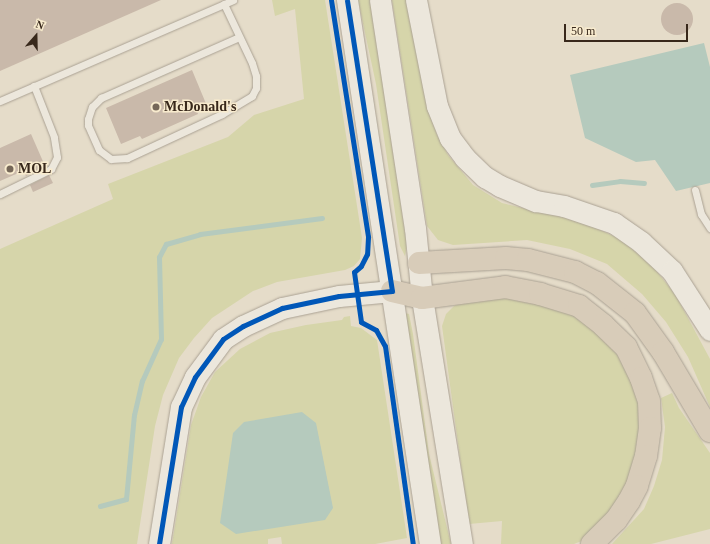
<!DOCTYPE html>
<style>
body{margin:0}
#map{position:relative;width:710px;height:544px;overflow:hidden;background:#e5dcc9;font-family:"Times New Roman",serif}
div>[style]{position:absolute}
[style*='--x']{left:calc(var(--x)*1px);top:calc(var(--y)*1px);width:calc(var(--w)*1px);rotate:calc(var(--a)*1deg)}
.green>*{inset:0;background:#d6d5aa}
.water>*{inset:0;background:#b5cabd}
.stream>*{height:5px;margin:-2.5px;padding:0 2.5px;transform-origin:2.5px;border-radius:2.5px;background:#b5cabd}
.building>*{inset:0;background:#c9b9aa}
.round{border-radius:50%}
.roads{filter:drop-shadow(0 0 1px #aaa193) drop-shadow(0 0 1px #aaa193)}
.lane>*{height:7px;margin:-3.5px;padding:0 3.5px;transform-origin:3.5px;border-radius:3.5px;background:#ece7dc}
.secondary>*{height:21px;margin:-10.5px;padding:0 10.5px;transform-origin:10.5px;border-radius:10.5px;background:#ece7dc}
.highway>*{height:22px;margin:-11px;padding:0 11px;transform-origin:11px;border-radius:11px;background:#d8ccb9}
.cycleway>*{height:5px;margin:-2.5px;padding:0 2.5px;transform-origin:2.5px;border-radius:2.5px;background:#0057b8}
.dots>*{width:11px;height:11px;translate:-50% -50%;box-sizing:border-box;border:2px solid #f8ebce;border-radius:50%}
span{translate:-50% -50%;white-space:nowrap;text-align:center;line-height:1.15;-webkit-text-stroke:3px #f8ebce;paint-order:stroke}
.poi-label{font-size:14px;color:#38281b;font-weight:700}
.left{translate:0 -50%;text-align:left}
.north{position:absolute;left:16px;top:16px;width:40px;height:40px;-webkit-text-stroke:3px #f8ebce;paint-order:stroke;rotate:20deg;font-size:11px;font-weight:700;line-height:16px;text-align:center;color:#38281b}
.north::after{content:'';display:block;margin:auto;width:14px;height:18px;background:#38281b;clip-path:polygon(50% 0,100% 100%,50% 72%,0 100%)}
.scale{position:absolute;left:564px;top:24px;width:124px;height:18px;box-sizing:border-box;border:2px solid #38281b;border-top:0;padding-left:5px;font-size:12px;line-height:14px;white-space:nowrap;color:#38281b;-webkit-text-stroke:3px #f8ebce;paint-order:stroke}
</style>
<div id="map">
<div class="green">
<div style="clip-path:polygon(272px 0,325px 0,362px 238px,360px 259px,354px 266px,345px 270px,277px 282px,253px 291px,212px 318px,194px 338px,179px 358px,163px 395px,155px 426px,137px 544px,0 544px,0 249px,113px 199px,108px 184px,228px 137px,254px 115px,304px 99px,295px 9px,275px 16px)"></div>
<div style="clip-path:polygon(358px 0,371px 0,407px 246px,405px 256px,400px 246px,376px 84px)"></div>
<div style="clip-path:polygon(392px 0,408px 0,428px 108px,437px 135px,448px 155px,473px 185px,502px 203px,583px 222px,618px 238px,649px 262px,675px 294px,710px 359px,710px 407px,688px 357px,666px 322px,642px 294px,607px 264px,570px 249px,527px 240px,453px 245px,438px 240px,427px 226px)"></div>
<div style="clip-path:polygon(524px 296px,586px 320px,607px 338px,637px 387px,644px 448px,613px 510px,589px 538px,574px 544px,501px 544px,502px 521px,469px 524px,442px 326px,446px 314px,454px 306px,469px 299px)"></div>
<div style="clip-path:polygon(405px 313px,409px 314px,413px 334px,429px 454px,451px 544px,439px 544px)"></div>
<div style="clip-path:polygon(350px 316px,351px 326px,361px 328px,377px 340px,407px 538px,375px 544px,282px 544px,281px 537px,268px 539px,268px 544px,172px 544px,191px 425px,201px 397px,215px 372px,240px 349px,270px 333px,306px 325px,342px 320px,344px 317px)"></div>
<div style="clip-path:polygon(672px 393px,679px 408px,710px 453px,710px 529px,651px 544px,612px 544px,644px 509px,654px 486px,662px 460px,665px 427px,661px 398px)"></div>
</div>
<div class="water">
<div style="clip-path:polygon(704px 43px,710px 67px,710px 183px,676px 191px,655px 160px,636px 162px,585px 138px,570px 75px)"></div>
<div style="clip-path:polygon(302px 412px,316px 423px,333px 508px,325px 520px,236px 534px,220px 523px,233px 433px,244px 422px)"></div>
</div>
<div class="stream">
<div style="--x:592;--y:185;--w:28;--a:-8"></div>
<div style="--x:620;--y:181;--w:24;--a:5"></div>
<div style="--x:100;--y:506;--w:27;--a:-15"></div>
<div style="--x:126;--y:499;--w:84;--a:-84.6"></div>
<div style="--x:134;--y:415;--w:35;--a:-77"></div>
<div style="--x:142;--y:381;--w:46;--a:-65.7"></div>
<div style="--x:161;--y:339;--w:82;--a:-91.4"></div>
<div style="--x:159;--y:257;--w:15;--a:-62"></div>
<div style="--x:166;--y:244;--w:35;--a:-16"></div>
<div style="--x:200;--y:234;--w:123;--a:-7.5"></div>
</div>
<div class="building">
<div style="clip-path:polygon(0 0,161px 0,0 71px)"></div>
<div class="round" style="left:661px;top:3px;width:32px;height:32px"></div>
<div style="clip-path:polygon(192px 70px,207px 106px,197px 111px,198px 114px,142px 139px,140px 136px,121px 144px,106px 108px)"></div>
<div style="clip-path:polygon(31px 134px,45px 166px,26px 176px,23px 171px,0 181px,0 148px)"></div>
<div style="clip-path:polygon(49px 175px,53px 183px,33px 192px,30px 185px)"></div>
</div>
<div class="roads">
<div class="lane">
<div style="--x:224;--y:4;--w:65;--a:64.6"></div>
<div style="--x:252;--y:63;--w:14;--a:73"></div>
<div style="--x:256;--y:76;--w:12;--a:90"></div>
<div style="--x:256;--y:88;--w:9;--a:117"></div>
<div style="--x:252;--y:96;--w:35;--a:149"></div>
<div style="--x:222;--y:114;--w:105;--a:155.1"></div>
<div style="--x:127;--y:158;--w:16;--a:176"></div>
<div style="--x:111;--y:159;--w:15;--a:-143"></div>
<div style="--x:99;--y:150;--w:27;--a:-114"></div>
<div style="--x:88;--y:125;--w:6;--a:-90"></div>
<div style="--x:88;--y:119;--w:13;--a:-72"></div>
<div style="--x:92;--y:107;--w:13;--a:-45"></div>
<div style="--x:101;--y:98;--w:151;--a:-23.8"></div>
<div style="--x:0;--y:101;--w:254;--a:-23.4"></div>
<div style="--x:695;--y:190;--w:25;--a:76"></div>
<div style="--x:701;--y:214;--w:17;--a:57"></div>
<div style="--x:0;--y:194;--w:57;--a:-26.1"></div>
<div style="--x:51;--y:169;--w:13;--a:-63"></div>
<div style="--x:57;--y:157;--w:20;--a:-99"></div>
<div style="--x:54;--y:137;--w:55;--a:-111.4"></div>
</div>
<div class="secondary">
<div style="--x:347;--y:0;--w:550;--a:81.33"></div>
<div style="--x:380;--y:0;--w:231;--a:81.3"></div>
<div style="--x:415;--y:228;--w:70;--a:84.3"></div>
<div style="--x:422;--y:298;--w:249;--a:80.8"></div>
<div style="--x:416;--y:0;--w:108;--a:78.8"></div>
<div style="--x:437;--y:106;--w:35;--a:68"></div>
<div style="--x:450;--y:138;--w:25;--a:53"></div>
<div style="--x:465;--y:158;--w:28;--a:44"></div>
<div style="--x:485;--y:177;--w:17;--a:31"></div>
<div style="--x:500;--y:186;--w:39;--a:23"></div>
<div style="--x:536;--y:201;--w:28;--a:10"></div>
<div style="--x:564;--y:206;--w:53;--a:18.8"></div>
<div style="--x:614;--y:223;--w:33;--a:35"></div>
<div style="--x:641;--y:242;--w:42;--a:43.1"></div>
<div style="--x:672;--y:271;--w:70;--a:57.2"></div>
<div style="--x:159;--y:544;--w:139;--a:-80.9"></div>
<div style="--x:181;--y:407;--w:33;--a:-65"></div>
<div style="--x:195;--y:377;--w:47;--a:-53.6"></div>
<div style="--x:223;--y:339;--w:24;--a:-33"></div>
<div style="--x:243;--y:326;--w:43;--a:-24.8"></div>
<div style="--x:282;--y:308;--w:58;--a:-11.9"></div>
<div style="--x:339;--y:296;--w:53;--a:-5.4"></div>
</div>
<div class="highway">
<div style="--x:419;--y:263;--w:87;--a:-3.3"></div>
<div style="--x:506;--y:258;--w:22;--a:5"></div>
<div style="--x:528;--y:260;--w:49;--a:14.3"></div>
<div style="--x:575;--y:272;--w:25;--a:27"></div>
<div style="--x:597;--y:283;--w:48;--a:38.3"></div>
<div style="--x:635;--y:313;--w:48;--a:54.3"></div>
<div style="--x:663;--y:352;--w:92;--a:59.3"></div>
<div style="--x:392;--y:291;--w:31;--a:13"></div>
<div style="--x:422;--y:298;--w:84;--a:-7.5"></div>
<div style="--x:505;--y:287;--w:36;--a:11"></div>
<div style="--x:540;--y:294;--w:41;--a:17.1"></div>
<div style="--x:579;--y:306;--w:31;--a:38"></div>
<div style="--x:603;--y:325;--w:32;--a:44"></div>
<div style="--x:626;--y:347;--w:34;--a:64"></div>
<div style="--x:641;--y:378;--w:24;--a:71"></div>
<div style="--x:649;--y:401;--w:27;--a:88"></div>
<div style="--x:650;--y:428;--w:28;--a:98"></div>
<div style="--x:646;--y:456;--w:31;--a:107"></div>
<div style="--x:637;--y:486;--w:17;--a:118"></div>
<div style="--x:629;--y:501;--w:23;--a:124"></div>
<div style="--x:616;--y:520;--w:34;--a:135"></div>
</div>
</div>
<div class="cycleway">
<div style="--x:331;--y:0;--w:240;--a:81.1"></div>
<div style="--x:368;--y:237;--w:17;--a:93"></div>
<div style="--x:367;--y:254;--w:13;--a:117"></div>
<div style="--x:361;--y:266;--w:9;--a:139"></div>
<div style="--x:354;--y:272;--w:50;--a:82"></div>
<div style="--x:361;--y:322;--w:17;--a:28"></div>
<div style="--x:376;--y:330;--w:18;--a:61"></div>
<div style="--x:385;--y:346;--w:200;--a:82"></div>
<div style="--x:159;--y:544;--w:139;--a:-80.9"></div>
<div style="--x:181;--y:407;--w:33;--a:-65"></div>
<div style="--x:195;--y:377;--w:47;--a:-53.6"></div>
<div style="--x:223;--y:339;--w:24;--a:-33"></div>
<div style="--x:243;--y:326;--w:43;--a:-24.8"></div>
<div style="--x:282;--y:308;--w:58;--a:-11.9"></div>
<div style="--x:339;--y:296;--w:53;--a:-5.4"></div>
<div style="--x:392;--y:291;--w:294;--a:-98.8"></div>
</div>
<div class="dots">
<div style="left:156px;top:107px;background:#756758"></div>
<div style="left:10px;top:169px;background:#756758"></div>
</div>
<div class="poi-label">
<span class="left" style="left:164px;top:107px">McDonald's</span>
<span class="left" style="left:18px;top:169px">MOL</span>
</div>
<div class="north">N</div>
<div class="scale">50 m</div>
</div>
